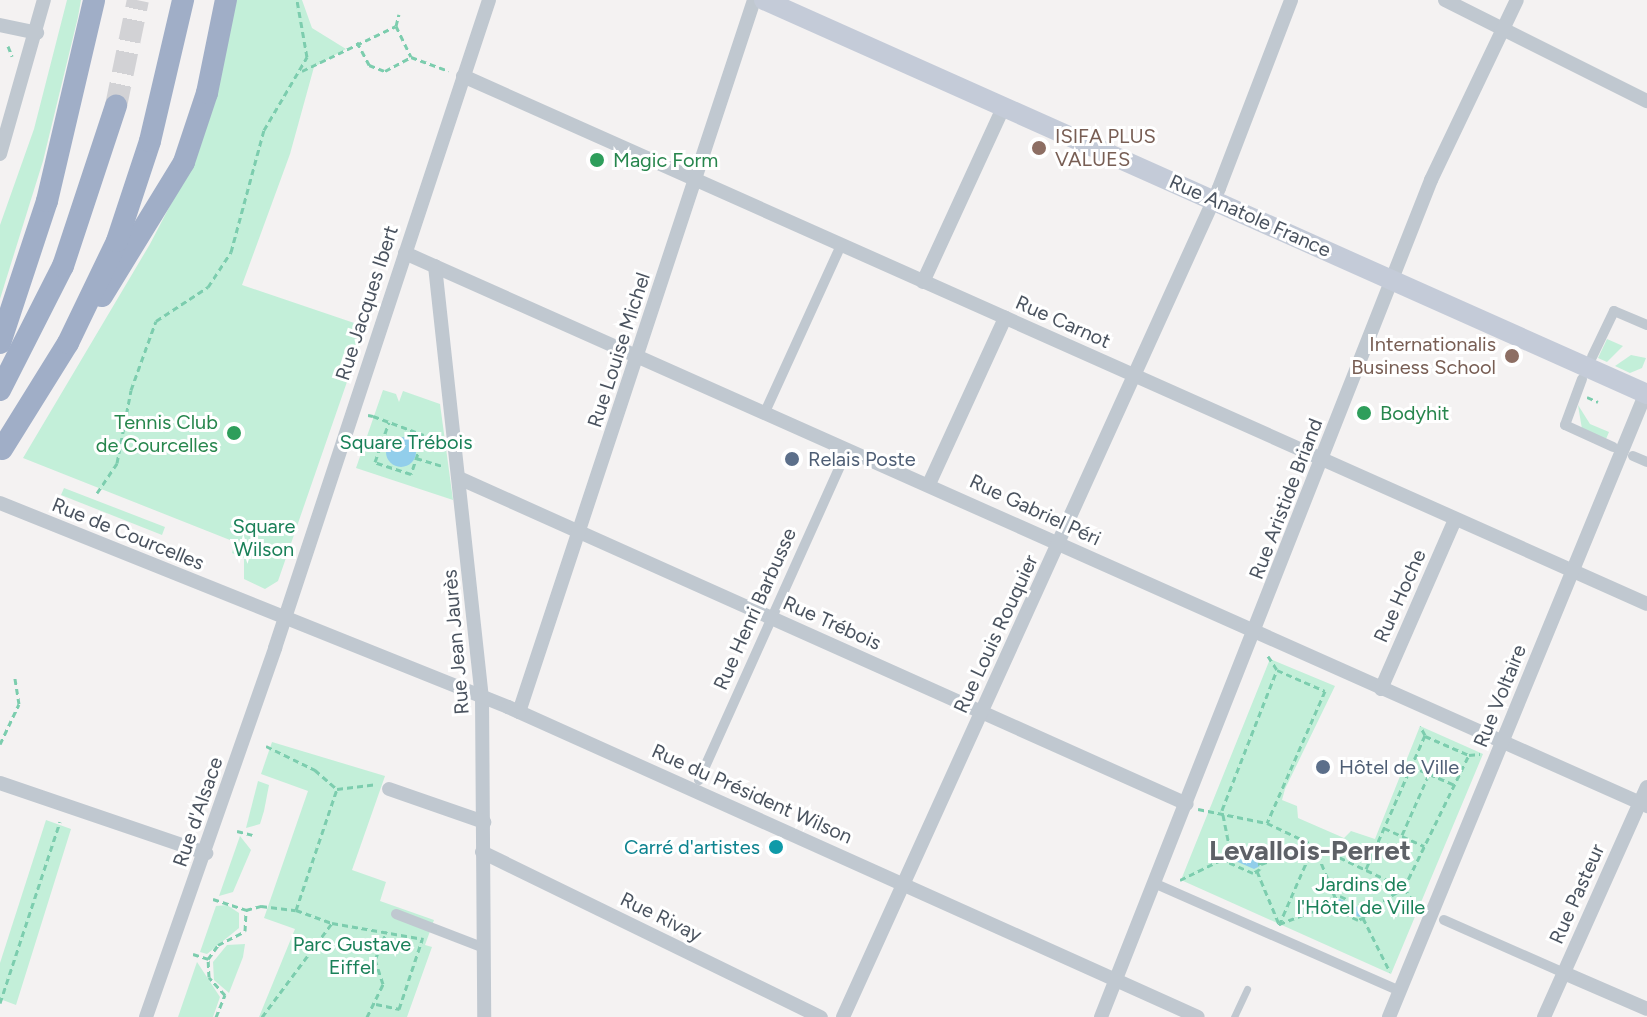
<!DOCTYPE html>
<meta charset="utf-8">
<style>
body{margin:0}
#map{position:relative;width:1647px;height:1017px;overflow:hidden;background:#f4f2f2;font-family:Figtree,sans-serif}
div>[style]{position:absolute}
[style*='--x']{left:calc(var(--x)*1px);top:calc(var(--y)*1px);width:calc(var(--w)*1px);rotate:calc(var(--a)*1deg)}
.green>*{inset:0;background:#c3efd9}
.water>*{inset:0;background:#92ceeb}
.round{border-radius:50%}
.trunk-tunnel>*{height:22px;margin-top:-11px;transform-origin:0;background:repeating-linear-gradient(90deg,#d2d2d5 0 22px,transparent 0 33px)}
.path>*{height:3px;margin-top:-1.5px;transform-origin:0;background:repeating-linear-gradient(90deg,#7ccdae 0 6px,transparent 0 10px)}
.service>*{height:7px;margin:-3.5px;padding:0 3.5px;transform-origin:3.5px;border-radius:3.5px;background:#c0c8d0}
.pedestrian>*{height:10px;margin:-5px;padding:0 5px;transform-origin:5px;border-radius:5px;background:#c0c8d0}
.minor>*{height:14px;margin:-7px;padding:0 7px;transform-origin:7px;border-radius:7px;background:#c0c8d0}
.secondary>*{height:20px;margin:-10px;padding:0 10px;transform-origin:10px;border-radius:10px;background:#c4cbd8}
.trunk>*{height:22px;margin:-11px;padding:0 11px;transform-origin:11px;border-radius:11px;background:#a0aec7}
.dots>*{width:22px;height:22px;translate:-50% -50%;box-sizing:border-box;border:4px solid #fff;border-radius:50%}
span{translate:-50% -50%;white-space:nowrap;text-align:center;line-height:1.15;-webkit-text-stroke:6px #fff;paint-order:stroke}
.education-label{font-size:20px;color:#785e54}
.left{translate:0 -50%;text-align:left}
.right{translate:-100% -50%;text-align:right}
.leisure-label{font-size:20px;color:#27864d}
.street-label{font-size:20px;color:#4a535f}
.park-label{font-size:20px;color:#1a8159}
.service-label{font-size:20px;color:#4e5e75}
.culture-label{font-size:20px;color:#0d838f}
.district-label{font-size:28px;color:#5e6167;font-weight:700}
</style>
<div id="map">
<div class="green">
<div style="clip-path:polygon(67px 0,81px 0,78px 17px,43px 161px,0 299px,0 225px,34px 129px)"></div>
<div style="clip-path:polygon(235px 0,302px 0,312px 28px,346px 49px,314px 67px,290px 154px,242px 285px,366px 327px,278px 581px,265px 589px,244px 579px,244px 558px,232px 553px,235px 542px,23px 458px,150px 244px,199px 150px)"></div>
<div style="clip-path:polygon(1607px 339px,1623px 346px,1607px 362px,1598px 358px)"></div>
<div style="clip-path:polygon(1631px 355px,1646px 358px,1642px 368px,1630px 373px,1615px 366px)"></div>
<div style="clip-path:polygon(383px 390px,396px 394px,399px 402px,403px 391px,440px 404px,453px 500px,356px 468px)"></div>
<div style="clip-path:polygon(1578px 405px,1590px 424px,1609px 432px,1606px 439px,1582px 429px)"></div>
<div style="clip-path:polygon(64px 488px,165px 527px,162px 535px,61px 495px)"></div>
<div style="clip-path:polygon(1270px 659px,1335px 686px,1285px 789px,1282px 800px,1297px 806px,1298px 818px,1344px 838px,1351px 831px,1375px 839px,1420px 726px,1483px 754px,1391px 974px,1181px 880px)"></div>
<div style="clip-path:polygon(272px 742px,385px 776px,352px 870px,386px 882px,380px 901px,434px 920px,425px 945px,432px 947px,407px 1017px,259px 1017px,295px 929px,264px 918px,308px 791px,261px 774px)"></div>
<div style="clip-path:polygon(258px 781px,269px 785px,264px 811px,260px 824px,246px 828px)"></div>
<div style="clip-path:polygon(46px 820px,71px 829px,16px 1005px,0 999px,0 963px)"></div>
<div style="clip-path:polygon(240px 836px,251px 850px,233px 892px,219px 896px)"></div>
<div style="clip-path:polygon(227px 905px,239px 913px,239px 928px,207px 954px,200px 952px,216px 906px)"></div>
<div style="clip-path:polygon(245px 944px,243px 957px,229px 993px,214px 980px,213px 962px,227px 945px)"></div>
<div style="clip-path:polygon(197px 962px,220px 997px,213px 1017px,178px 1017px)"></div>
</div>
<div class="water">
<div class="round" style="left:386px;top:437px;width:30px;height:30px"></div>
<div style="clip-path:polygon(1235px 852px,1257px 861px,1260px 866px,1254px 869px,1231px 859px,1229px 853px)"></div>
<div style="clip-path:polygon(1340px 899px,1362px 909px,1365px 914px,1359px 917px,1336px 907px,1335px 900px)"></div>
</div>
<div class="trunk-tunnel">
<div style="--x:116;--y:106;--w:108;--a:-78.3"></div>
</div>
<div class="path">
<div style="--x:396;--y:26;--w:34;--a:64"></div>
<div style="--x:411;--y:57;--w:40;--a:20.2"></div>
<div style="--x:357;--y:42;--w:26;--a:62"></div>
<div style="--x:369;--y:65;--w:17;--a:21"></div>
<div style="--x:385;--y:71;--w:30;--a:-28"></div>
<div style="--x:8;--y:46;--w:11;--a:68"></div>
<div style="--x:302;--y:71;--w:104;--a:-25.6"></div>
<div style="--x:396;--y:26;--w:12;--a:-76"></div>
<div style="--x:1587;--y:397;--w:12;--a:24"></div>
<div style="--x:368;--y:415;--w:5;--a:11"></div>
<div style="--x:373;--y:416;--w:54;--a:20.4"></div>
<div style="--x:424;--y:435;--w:41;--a:108.4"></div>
<div style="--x:411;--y:474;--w:38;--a:-162"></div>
<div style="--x:375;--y:462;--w:42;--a:-70.7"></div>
<div style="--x:416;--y:458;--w:28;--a:17"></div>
<div style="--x:97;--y:493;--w:36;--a:-56"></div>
<div style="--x:117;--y:463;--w:74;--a:-79.1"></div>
<div style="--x:131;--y:390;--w:73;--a:-70.1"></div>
<div style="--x:156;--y:321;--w:62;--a:-33.2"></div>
<div style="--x:208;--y:287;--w:42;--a:-56.7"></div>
<div style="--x:231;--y:252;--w:126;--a:-74.9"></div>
<div style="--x:264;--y:130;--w:85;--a:-59.5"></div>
<div style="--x:307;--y:57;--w:58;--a:-100"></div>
<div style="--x:1268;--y:656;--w:17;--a:57"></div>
<div style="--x:1425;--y:736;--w:48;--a:23.4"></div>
<div style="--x:0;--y:744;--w:44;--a:-64.6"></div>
<div style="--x:19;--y:704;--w:26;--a:-99"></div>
<div style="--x:266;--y:746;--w:55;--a:26.1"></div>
<div style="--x:315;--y:770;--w:29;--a:41"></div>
<div style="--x:337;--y:789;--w:39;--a:-7"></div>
<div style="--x:1411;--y:766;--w:48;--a:23.4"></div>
<div style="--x:1198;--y:809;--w:70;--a:11.5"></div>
<div style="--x:1267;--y:823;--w:152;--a:25.4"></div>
<div style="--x:1404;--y:888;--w:24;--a:55"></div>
<div style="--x:1384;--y:828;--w:44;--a:24.2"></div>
<div style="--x:237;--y:831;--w:16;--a:14"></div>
<div style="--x:1402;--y:835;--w:67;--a:-66.1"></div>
<div style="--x:1314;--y:845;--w:56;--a:68"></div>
<div style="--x:1234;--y:848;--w:27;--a:24"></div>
<div style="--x:1259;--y:859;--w:10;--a:84"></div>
<div style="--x:1260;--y:869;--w:8;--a:150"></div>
<div style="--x:1253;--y:873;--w:27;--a:-156"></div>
<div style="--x:1228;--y:862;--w:10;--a:-96"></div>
<div style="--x:1227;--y:852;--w:8;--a:-30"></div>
<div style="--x:1230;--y:850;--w:41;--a:-101.3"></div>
<div style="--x:1222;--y:810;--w:150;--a:-68.6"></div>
<div style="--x:1277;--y:670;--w:52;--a:23.6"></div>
<div style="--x:1325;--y:691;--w:144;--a:113.7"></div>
<div style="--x:1261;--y:864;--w:56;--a:-19.7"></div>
<div style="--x:1366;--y:869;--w:146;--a:-66.2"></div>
<div style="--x:1425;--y:735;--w:10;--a:-119"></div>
<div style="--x:1257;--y:871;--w:57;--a:67.5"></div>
<div style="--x:1279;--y:924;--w:57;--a:-20.7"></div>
<div style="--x:1180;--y:880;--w:52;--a:-26.1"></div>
<div style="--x:1340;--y:896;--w:26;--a:25"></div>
<div style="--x:1364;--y:907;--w:10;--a:84"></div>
<div style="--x:1365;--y:917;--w:8;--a:157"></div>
<div style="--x:1358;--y:920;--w:26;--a:-155"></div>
<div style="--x:1334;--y:909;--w:8;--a:-104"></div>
<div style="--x:1332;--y:901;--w:9;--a:-32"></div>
<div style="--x:213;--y:899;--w:35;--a:18"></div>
<div style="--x:246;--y:910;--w:16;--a:-15"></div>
<div style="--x:261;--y:906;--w:35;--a:7"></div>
<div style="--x:296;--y:910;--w:38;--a:20"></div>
<div style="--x:332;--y:923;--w:93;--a:9.9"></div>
<div style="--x:296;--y:910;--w:128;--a:-71.3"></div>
<div style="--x:1366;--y:911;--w:44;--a:-31.2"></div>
<div style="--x:1404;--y:888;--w:148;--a:-64"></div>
<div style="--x:1469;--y:755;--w:11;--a:-5"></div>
<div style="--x:1363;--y:918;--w:60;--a:63.4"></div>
<div style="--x:1279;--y:925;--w:87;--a:-66.4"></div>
<div style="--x:193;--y:954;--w:16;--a:18"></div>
<div style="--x:0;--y:1003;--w:191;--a:-71.7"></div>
<div style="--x:376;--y:1004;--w:24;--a:12"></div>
<div style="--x:399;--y:1009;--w:73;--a:-71.6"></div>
<div style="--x:216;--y:1017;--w:24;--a:-68"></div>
<div style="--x:225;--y:995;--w:24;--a:-132"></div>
<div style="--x:209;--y:977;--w:18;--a:-93"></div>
<div style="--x:208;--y:959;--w:17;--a:-54"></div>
<div style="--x:218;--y:945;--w:30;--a:-27"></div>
<div style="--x:245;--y:931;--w:21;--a:-87"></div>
<div style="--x:262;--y:1017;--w:117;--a:-53.3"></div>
<div style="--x:367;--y:1017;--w:37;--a:-64"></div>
<div style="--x:383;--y:984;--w:25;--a:-108"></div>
<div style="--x:375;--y:960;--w:31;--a:-68"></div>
</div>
<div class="service">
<div style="--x:1234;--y:1017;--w:31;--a:-65"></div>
</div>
<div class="pedestrian">
<div style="--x:1592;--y:357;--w:51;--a:-64.4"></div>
<div style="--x:1614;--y:311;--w:36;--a:23"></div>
<div style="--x:1582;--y:379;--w:49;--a:110.3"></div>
<div style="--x:1565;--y:425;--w:53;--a:24.6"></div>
<div style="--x:765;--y:412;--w:183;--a:-65.5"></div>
<div style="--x:1633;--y:456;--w:15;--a:23"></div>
<div style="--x:699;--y:780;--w:359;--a:-65.8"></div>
<div style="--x:1156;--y:884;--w:266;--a:23.7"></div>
<div style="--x:396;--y:914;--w:89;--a:21.1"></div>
<div style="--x:1444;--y:920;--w:131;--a:23.8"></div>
</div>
<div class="minor">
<div style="--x:1445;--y:0;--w:226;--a:26.6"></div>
<div style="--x:0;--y:25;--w:38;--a:12"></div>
<div style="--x:463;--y:76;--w:1296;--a:24.03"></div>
<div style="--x:0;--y:154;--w:160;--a:-74.1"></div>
<div style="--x:405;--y:253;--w:1360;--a:24"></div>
<div style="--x:435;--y:266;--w:433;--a:83.8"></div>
<div style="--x:482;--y:696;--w:321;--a:89.6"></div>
<div style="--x:923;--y:282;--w:194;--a:-65.3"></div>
<div style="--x:461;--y:479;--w:795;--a:24.12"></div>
<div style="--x:929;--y:484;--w:183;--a:-65.4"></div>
<div style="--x:0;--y:503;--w:547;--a:21.88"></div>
<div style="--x:508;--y:707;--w:756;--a:24.19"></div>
<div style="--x:1381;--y:689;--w:184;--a:-66.4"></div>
<div style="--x:519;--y:712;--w:750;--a:-71.73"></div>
<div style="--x:0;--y:783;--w:218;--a:18.8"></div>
<div style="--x:389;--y:789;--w:101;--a:19.2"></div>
<div style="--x:482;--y:852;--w:377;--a:26"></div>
<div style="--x:1564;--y:973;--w:90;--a:23.4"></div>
<div style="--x:146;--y:1017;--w:391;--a:-70.7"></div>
<div style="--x:275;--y:648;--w:682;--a:-71.72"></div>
<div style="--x:843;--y:1017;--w:910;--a:-65.6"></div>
<div style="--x:1219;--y:188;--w:201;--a:-69"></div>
<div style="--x:1101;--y:1017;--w:900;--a:-68.48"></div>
<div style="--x:1431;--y:180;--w:199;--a:-64.5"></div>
<div style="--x:1389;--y:1017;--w:678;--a:-67.63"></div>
<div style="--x:1544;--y:1017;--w:252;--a:-65.9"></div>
</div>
<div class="secondary">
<div style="--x:764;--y:0;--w:967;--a:24.05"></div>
</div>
<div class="trunk">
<div style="--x:102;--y:296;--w:157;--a:-58.5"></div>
<div style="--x:184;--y:162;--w:73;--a:-71.6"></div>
<div style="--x:207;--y:93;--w:95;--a:-78.5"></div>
<div style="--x:0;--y:343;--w:150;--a:-71.7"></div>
<div style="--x:47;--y:201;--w:206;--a:-76.8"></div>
<div style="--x:0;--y:390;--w:139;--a:-63.1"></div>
<div style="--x:63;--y:266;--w:169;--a:-71.7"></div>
<div style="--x:2;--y:449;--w:125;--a:-58.1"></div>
<div style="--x:68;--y:343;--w:113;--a:-64.3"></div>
<div style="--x:117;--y:241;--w:105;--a:-71.7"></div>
<div style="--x:150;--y:141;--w:145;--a:-76.8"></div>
</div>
<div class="dots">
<div style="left:1039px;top:148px;background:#8d6e63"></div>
<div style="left:597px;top:160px;background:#2e9e5b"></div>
<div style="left:1512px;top:356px;background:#8d6e63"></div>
<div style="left:1364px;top:413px;background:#2e9e5b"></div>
<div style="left:234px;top:433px;background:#2e9e5b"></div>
<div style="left:792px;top:459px;background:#5c6f8a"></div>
<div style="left:1323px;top:767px;background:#5c6f8a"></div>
<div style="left:776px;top:847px;background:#0f9aa8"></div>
</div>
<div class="education-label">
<span class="left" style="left:1055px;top:148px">ISIFA PLUS<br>VALUES</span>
<span class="right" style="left:1496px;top:356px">Internationalis<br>Business School</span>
</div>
<div class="leisure-label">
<span class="left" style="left:613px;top:160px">Magic Form</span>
<span class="left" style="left:1380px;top:413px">Bodyhit</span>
<span class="right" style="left:218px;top:434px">Tennis Club<br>de Courcelles</span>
</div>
<div class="street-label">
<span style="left:1250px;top:216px;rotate:24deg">Rue Anatole France</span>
<span style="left:367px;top:303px;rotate:-72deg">Rue Jacques Ibert</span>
<span style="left:1063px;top:322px;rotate:24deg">Rue Carnot</span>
<span style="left:619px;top:350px;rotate:-72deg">Rue Louise Michel</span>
<span style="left:1286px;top:499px;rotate:-69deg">Rue Aristide Briand</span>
<span style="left:1035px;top:510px;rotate:25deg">Rue Gabriel Péri</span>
<span style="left:128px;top:534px;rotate:22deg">Rue de Courcelles</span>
<span style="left:1400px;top:596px;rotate:-66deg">Rue Hoche</span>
<span style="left:755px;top:609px;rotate:-66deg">Rue Henri Barbusse</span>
<span style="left:832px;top:623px;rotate:24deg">Rue Trébois</span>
<span style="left:996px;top:634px;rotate:-65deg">Rue Louis Rouquier</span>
<span style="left:456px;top:642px;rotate:-95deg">Rue Jean Jaurès</span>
<span style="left:1500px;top:696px;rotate:-68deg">Rue Voltaire</span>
<span style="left:752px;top:794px;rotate:24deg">Rue du Président Wilson</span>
<span style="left:198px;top:812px;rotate:-71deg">Rue d'Alsace</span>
<span style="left:1577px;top:894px;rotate:-66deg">Rue Pasteur</span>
<span style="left:661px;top:917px;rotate:26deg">Rue Rivay</span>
</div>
<div class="park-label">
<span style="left:406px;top:442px">Square Trébois</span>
<span style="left:264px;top:538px">Square<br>Wilson</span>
<span style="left:1361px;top:896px">Jardins de<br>l'Hôtel de Ville</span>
<span style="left:352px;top:956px">Parc Gustave<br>Eiffel</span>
</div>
<div class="service-label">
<span class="left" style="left:808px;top:459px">Relais Poste</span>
<span class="left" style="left:1339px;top:767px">Hôtel de Ville</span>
</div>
<div class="culture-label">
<span class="right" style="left:760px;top:847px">Carré d'artistes</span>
</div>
<div class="district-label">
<span style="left:1310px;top:850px">Levallois-Perret</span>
</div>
</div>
